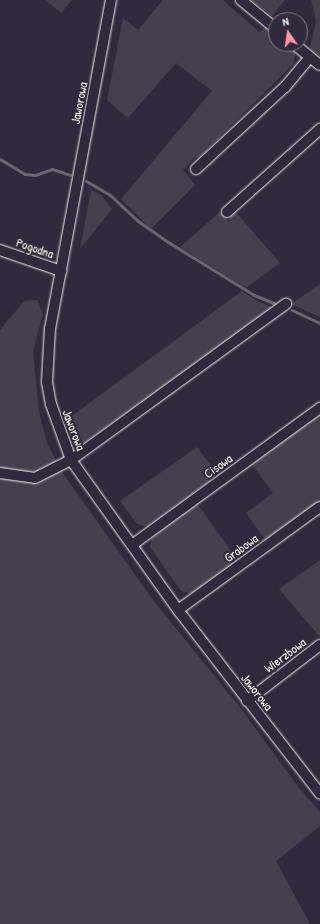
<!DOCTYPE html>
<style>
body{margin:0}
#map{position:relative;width:320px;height:924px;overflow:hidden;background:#2f2a3d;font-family:"Patrick Hand",sans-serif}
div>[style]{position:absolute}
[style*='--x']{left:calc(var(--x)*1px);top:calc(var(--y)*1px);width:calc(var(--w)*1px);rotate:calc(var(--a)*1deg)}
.green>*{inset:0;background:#454050}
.stream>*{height:3px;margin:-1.5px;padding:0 1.5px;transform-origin:1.5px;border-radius:1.5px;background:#6a6670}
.roads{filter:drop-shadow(0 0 1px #f4f1e8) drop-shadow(0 0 1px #f4f1e8)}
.minor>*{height:10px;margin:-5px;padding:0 5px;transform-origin:5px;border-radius:5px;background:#2f2a3d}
span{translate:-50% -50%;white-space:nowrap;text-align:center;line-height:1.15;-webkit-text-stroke:4px #2f2a3d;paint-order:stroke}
.street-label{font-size:13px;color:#f4f1e8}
.north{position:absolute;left:268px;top:12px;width:40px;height:40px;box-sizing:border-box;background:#2f2a3d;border:1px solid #7e7a81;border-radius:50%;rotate:347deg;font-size:11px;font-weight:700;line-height:16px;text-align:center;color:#f4f1e8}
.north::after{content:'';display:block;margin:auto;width:14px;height:18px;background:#ff9aa2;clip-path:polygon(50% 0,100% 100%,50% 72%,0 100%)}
</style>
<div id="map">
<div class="green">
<div style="clip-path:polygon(45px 0,72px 0,61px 13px)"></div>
<div style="clip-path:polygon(163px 0,223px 0,259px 32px,265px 28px,276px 37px,276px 44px,284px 44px,295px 53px,294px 63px,200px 157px,194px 158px,183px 170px,195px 185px,151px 229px,121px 199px,212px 91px,176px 63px,128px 118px,107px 100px,123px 18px,138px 30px)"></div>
<div style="clip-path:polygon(252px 0,285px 0,272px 16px)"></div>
<div style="clip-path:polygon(311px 0,320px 0,320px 56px,310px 48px,316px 21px)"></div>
<div style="clip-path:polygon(91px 190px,101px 195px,112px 209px,80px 249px)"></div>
<div style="clip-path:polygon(234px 210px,280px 263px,246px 288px,180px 247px,220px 212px,229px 222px)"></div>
<div style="clip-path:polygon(320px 284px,320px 317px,291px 304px)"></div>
<div style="clip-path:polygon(242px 291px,257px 301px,274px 308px,80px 446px,69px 418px)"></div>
<div style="clip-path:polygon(37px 300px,43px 314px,33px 351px,39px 412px,47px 443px,64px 475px,153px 600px,242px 710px,299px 788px,320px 812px,320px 826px,276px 861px,310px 924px,0 924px,0 330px,24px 301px)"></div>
<div style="clip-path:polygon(320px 413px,320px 502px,266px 541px,246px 513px,273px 493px,251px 463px)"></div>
<div style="clip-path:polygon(197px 447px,218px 475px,148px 527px,137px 524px,120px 501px)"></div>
<div style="clip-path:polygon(196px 502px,239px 562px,193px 594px,181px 591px,150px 547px,152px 536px)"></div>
<div style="clip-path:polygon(320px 560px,320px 636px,319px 636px,279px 589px)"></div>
</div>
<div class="stream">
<div style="--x:0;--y:159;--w:29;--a:31"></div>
<div style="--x:25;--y:174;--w:10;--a:6"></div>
<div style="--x:35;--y:175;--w:18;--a:-19"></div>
<div style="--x:52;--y:169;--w:19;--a:18"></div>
<div style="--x:86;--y:181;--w:28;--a:30"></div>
<div style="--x:110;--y:195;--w:38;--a:43"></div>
<div style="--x:138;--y:221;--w:37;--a:35"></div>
<div style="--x:168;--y:242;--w:101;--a:31.6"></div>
<div style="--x:254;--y:295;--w:22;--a:22"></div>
<div style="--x:292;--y:310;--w:31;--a:25"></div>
</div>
<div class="roads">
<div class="minor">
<div style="--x:111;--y:0;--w:334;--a:100.5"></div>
<div style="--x:50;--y:328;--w:54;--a:93.2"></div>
<div style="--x:47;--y:382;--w:22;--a:80"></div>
<div style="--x:51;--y:404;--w:59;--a:70.3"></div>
<div style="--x:71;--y:460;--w:184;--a:54.5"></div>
<div style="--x:178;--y:610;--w:232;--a:52.3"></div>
<div style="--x:241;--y:0;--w:45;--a:39.6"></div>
<div style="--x:294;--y:44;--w:33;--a:39"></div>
<div style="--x:196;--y:169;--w:121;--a:-42.7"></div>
<div style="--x:285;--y:87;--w:39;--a:-50"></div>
<div style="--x:227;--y:212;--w:125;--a:-41.7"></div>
<div style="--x:0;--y:250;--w:65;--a:19"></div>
<div style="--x:0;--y:473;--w:35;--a:8"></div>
<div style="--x:35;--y:478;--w:40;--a:-26.6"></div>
<div style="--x:71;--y:460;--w:266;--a:-36"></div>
<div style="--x:132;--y:545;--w:233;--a:-36.1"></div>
<div style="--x:178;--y:610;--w:175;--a:-36"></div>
<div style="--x:247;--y:701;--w:92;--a:-37.5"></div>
</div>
</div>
<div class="street-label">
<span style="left:79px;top:103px;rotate:-79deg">Jaworowa</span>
<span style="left:35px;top:248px;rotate:19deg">Pogodna</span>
<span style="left:74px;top:430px;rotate:69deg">Jaworowa</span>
<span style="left:218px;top:466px;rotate:-36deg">Cisowa</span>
<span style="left:241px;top:548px;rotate:-36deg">Grabowa</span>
<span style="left:285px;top:655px;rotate:-37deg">Wierzbowa</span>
<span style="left:257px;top:692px;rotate:52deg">Jaworowa</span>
</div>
<div class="north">N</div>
</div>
